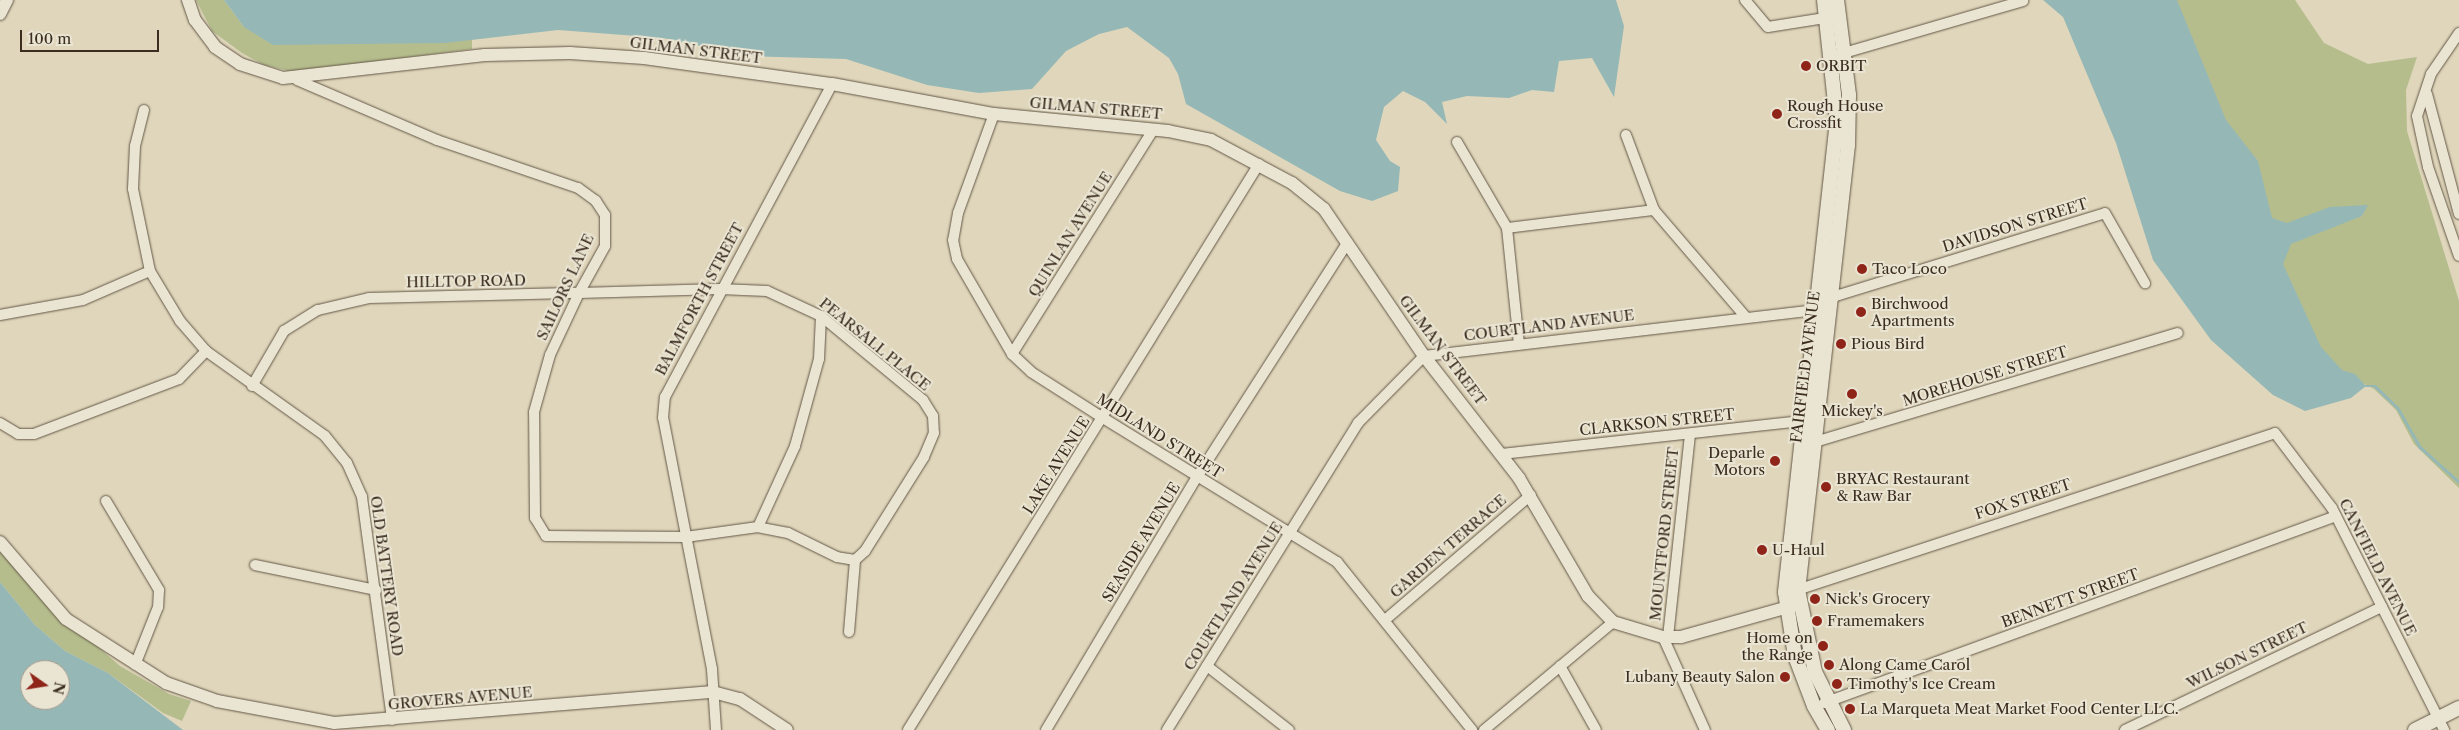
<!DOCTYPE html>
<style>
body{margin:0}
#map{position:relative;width:2459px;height:730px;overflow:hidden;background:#dfd6bb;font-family:"Libre Caslon Text",serif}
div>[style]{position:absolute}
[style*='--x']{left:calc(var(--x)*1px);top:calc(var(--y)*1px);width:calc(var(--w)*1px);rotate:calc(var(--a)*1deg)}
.green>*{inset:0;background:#b5bd8d}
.water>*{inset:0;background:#95b8b6}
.stream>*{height:2.5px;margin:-1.25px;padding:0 1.25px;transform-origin:1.25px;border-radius:1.25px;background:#95b8b6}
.roads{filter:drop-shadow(0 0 1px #645746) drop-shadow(0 0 1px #645746)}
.minor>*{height:10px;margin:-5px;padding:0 5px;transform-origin:5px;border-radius:5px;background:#eae4d3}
.tertiary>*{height:12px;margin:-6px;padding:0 6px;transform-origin:6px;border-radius:6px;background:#eae4d3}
.secondary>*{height:14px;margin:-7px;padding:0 7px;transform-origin:7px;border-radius:7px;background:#eae4d3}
.dots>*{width:14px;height:14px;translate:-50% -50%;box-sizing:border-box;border:2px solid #eae4d3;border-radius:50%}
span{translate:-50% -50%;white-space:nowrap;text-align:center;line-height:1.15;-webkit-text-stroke:4px #eae4d3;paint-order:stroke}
.street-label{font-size:15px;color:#3b2d1f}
.poi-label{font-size:15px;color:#3b2d1f}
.left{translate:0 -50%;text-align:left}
.right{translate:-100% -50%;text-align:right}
.north{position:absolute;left:20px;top:660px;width:50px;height:50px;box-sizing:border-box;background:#eae4d3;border:1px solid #a49b8b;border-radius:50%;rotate:103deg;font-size:14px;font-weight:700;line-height:20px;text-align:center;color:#3b2d1f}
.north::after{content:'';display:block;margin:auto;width:18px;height:22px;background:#8f2418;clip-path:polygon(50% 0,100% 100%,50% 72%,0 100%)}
.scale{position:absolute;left:20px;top:30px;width:139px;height:22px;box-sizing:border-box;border:2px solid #3b2d1f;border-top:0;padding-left:6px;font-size:15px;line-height:18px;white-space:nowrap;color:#3b2d1f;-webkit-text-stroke:4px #eae4d3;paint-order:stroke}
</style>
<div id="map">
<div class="green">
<div style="clip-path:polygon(196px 0,224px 0,244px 27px,423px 43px,472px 38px,472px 49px,294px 72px,264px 65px,242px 53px,212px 31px)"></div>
<div style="clip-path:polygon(2142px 0,2295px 0,2324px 43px,2368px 64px,2417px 57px,2406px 90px,2407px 131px,2459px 301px,2459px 488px,2414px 444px,2396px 410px,2374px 389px,2351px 377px,2324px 375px)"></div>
<div style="clip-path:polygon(0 545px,52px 607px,120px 666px,169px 694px,191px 701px,182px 721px,163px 713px,108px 673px,65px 651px,35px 625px,0 582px)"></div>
</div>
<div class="water">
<div style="clip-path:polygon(224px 0,1616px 0,1624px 26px,1614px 97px,1592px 58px,1559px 61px,1554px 92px,1532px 90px,1509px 98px,1467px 96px,1442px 102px,1447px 124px,1425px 102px,1403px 91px,1384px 107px,1376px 140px,1390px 161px,1400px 167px,1398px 191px,1372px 201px,1340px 191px,1186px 104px,1178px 74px,1169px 58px,1127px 27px,1099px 34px,1066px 51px,1032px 89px,979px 93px,927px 85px,846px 59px,749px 56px,663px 38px,558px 30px,445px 43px,273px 45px,244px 27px)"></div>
<div style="clip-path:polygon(2043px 0,2177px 0,2226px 120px,2258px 161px,2272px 218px,2287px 223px,2330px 207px,2368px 205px,2362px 216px,2291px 244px,2283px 264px,2321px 347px,2342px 370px,2355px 374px,2366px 386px,2351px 398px,2305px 411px,2273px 395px,2211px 340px,2153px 260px,2116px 143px,2063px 17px)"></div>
<div style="clip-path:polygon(evenodd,0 582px,35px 625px,65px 651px,108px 673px,183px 730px,0 730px,0 582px,30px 670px,60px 670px,60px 700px,30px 700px,30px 670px)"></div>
</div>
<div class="stream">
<div style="--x:2366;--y:386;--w:9;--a:0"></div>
<div style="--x:2375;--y:386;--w:32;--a:44"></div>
<div style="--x:2398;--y:408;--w:45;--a:60.6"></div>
<div style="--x:2420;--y:447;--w:52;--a:41.9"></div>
</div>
<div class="roads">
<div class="minor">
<div style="--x:1745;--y:0;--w:35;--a:50"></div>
<div style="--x:1768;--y:27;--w:64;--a:-9"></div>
<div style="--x:2459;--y:33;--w:50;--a:124.3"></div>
<div style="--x:2431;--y:74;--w:44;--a:108.4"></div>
<div style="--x:2417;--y:116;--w:52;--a:77.8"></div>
<div style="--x:2428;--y:167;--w:94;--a:70.8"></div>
<div style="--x:1837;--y:55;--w:194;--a:-16.2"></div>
<div style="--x:2427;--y:94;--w:124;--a:75.1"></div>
<div style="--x:144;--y:110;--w:37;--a:104"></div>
<div style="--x:135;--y:146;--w:43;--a:92.7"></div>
<div style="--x:133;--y:189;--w:84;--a:78.3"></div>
<div style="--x:150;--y:271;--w:58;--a:59"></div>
<div style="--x:180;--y:321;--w:40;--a:49"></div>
<div style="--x:206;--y:351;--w:146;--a:35.5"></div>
<div style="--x:325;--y:436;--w:35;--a:51"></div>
<div style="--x:347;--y:463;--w:37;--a:66"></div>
<div style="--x:362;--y:497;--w:225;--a:82.3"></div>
<div style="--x:994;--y:114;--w:105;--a:110"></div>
<div style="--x:958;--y:213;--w:27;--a:100"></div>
<div style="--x:953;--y:240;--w:19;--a:78"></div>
<div style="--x:957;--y:259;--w:110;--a:59.9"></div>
<div style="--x:1012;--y:354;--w:26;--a:43"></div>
<div style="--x:1031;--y:372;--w:85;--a:32.6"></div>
<div style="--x:1103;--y:418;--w:275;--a:31.6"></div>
<div style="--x:1337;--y:562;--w:216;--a:51.2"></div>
<div style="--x:1626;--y:135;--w:80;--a:69.5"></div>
<div style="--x:1654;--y:210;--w:140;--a:49.4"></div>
<div style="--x:1457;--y:142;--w:99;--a:59.8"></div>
<div style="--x:1507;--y:228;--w:117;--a:84.1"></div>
<div style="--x:1507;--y:228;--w:148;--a:-7"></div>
<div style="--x:0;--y:315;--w:84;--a:-10.2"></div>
<div style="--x:83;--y:300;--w:73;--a:-23.4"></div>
<div style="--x:1012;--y:354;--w:265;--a:-57.8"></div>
<div style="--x:252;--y:386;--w:64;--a:-59.8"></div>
<div style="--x:284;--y:331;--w:40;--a:-32"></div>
<div style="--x:318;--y:310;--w:52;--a:-13.2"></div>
<div style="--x:369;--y:298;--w:210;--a:-1.4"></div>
<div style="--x:579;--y:293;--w:141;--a:-1.6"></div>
<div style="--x:720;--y:289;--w:47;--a:2.4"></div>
<div style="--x:767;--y:291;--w:60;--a:24.8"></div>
<div style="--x:821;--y:316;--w:132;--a:39.5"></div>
<div style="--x:923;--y:400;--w:19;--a:58"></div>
<div style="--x:933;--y:416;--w:17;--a:87"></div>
<div style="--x:934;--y:433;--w:26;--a:113"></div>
<div style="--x:924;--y:457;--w:111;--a:122.1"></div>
<div style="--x:865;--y:551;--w:13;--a:138"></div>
<div style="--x:855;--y:560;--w:18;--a:-171"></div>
<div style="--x:837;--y:557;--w:55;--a:-153.9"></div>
<div style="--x:788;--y:533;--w:31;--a:-169"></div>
<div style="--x:758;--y:527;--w:73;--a:172.1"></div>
<div style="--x:686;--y:537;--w:140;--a:-179.6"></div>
<div style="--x:546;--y:536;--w:21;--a:-121"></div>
<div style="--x:535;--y:518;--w:106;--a:-90.5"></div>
<div style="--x:534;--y:412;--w:59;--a:-74.3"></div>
<div style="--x:550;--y:355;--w:68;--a:-64.9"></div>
<div style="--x:579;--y:293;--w:54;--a:-61"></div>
<div style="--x:605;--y:246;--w:31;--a:-90"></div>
<div style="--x:605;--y:215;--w:17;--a:-123"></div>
<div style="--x:596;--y:201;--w:22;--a:-144"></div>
<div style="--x:578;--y:188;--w:149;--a:-161.2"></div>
<div style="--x:437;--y:140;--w:152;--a:-156.8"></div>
<div style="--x:0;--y:423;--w:21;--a:31"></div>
<div style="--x:18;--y:434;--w:16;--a:0"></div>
<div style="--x:34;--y:434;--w:155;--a:-20.8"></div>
<div style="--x:179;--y:379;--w:39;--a:-46"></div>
<div style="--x:1808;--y:444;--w:386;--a:-16.7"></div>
<div style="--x:1502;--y:454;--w:310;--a:-6.3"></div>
<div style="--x:106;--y:501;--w:104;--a:59.2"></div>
<div style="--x:159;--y:590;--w:17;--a:93"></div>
<div style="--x:158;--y:607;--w:62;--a:111.6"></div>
<div style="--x:758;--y:527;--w:89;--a:-65.4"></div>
<div style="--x:795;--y:446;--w:90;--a:-74.6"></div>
<div style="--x:819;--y:359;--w:43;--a:-87.3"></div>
<div style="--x:255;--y:565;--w:124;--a:11.7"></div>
<div style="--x:1794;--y:591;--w:506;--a:-18.18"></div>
<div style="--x:2275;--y:433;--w:94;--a:52.8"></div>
<div style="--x:2332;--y:508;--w:249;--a:63.2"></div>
<div style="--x:1385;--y:620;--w:192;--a:-40.6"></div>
<div style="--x:849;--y:632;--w:72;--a:-85.2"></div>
<div style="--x:1663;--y:637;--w:102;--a:65.7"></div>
<div style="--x:1668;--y:637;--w:204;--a:-83.8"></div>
<div style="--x:1207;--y:666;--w:104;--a:38"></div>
<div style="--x:1560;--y:666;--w:73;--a:60.6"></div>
<div style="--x:1824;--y:703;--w:545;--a:-20.06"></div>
<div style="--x:716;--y:730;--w:61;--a:-93.8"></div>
<div style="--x:712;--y:669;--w:256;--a:-101"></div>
<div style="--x:663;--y:418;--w:21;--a:-85"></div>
<div style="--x:665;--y:397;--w:355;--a:-61.9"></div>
<div style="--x:908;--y:730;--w:666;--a:-58.2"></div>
<div style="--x:1046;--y:730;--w:295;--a:-59.2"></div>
<div style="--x:1197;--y:477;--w:276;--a:-57.3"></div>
<div style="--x:1167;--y:730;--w:362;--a:-58.1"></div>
<div style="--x:1358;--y:423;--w:94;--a:-45.4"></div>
<div style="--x:1424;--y:356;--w:386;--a:-6.7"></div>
<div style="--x:1807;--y:311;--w:36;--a:-27"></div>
<div style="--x:1839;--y:295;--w:278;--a:-17.1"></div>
<div style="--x:2105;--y:213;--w:81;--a:60.3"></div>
<div style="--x:1484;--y:730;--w:168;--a:-39.9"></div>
<div style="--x:2125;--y:730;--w:285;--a:-25.6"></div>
</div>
<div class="tertiary">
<div style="--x:188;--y:0;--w:21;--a:71"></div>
<div style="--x:195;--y:20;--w:34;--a:53"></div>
<div style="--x:215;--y:47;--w:30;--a:34"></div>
<div style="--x:240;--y:64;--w:45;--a:18"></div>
<div style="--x:283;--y:78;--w:203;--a:-6.5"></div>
<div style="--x:485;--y:55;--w:85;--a:-1.3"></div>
<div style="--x:570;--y:53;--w:74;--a:3.9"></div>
<div style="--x:644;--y:58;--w:190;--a:7.9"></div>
<div style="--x:832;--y:84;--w:165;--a:10.5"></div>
<div style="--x:994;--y:114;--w:175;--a:5.6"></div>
<div style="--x:1168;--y:131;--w:44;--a:11.8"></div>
<div style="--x:1211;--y:140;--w:92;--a:28"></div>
<div style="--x:1292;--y:183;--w:41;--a:39.1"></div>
<div style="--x:1324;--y:209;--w:178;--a:55.8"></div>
<div style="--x:1424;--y:356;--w:155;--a:52.1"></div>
<div style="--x:1519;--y:478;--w:137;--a:59.7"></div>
<div style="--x:1588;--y:596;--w:36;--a:46"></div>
<div style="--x:1613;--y:622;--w:52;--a:16.7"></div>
<div style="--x:1663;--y:637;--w:18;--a:0"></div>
<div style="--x:1681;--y:637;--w:123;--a:-15.6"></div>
<div style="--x:0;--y:14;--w:16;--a:-63"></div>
<div style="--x:0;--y:542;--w:101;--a:49.4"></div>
<div style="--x:66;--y:619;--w:119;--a:32.6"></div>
<div style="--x:166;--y:683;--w:54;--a:19.4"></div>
<div style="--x:217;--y:701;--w:119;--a:10.6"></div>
<div style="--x:334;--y:723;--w:380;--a:-4.7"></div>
<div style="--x:713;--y:692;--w:28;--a:15"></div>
<div style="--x:740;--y:699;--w:56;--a:33.4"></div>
</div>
<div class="secondary">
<div style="--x:1824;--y:0;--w:122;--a:83.9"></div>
<div style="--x:1837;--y:121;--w:474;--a:96.3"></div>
<div style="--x:1785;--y:592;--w:65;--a:81.1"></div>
<div style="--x:1795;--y:656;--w:53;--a:69.2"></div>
<div style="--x:1814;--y:706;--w:28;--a:60"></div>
<div style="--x:1837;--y:0;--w:96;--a:82.8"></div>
<div style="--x:1849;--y:95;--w:50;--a:91.1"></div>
<div style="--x:1848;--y:145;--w:448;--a:96.4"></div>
<div style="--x:1798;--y:590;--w:84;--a:78.3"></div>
<div style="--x:1815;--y:672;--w:65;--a:63.4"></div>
<div style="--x:2415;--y:730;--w:49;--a:-26.6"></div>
</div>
</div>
<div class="dots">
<div style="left:1806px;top:66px;background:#8f2418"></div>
<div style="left:1777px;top:114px;background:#8f2418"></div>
<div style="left:1862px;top:269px;background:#8f2418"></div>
<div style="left:1861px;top:312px;background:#8f2418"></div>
<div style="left:1841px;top:344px;background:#8f2418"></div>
<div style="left:1852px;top:394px;background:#8f2418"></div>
<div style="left:1775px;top:461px;background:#8f2418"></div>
<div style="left:1826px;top:487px;background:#8f2418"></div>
<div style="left:1762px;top:550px;background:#8f2418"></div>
<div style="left:1815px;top:599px;background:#8f2418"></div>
<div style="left:1817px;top:621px;background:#8f2418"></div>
<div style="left:1823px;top:646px;background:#8f2418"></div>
<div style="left:1829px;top:665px;background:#8f2418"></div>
<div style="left:1785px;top:677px;background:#8f2418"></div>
<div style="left:1837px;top:684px;background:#8f2418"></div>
<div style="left:1850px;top:709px;background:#8f2418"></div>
</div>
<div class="street-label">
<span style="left:696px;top:50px;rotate:7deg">GILMAN STREET</span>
<span style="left:1096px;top:108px;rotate:5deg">GILMAN STREET</span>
<span style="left:2015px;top:225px;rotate:-17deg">DAVIDSON STREET</span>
<span style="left:1070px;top:234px;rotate:-58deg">QUINLAN AVENUE</span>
<span style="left:466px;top:281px;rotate:-1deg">HILLTOP ROAD</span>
<span style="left:565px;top:287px;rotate:-65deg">SAILORS LANE</span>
<span style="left:699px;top:299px;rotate:-62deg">BALMFORTH STREET</span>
<span style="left:1549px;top:325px;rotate:-7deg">COURTLAND AVENUE</span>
<span style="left:875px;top:344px;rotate:39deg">PEARSALL PLACE</span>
<span style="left:1443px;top:350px;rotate:53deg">GILMAN STREET</span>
<span style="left:1805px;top:367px;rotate:-83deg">FAIRFIELD AVENUE</span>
<span style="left:1985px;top:376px;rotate:-17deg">MOREHOUSE STREET</span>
<span style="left:1657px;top:422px;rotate:-6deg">CLARKSON STREET</span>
<span style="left:1160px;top:436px;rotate:32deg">MIDLAND STREET</span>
<span style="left:1056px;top:465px;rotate:-58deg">LAKE AVENUE</span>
<span style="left:2023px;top:499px;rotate:-18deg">FOX STREET</span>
<span style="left:1664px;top:534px;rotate:-84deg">MOUNTFORD STREET</span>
<span style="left:1141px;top:542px;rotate:-59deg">SEASIDE AVENUE</span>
<span style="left:1448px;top:546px;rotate:-41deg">GARDEN TERRACE</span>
<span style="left:2378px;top:567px;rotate:63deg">CANFIELD AVENUE</span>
<span style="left:387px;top:576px;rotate:82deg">OLD BATTERY ROAD</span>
<span style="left:1233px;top:596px;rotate:-58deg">COURTLAND AVENUE</span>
<span style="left:2070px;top:598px;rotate:-20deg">BENNETT STREET</span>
<span style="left:2247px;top:655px;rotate:-26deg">WILSON STREET</span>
<span style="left:460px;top:698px;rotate:-5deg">GROVERS AVENUE</span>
</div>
<div class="poi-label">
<span class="left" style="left:1816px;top:66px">ORBIT</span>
<span class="left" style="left:1787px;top:114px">Rough House<br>Crossfit</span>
<span class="left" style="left:1872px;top:269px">Taco Loco</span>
<span class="left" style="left:1871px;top:312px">Birchwood<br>Apartments</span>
<span class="left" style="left:1851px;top:344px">Pious Bird</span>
<span style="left:1852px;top:411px">Mickey's</span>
<span class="right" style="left:1765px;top:461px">Deparle<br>Motors</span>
<span class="left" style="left:1836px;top:487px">BRYAC Restaurant<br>&amp; Raw Bar</span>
<span class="left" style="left:1772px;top:550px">U-Haul</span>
<span class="left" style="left:1825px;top:599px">Nick's Grocery</span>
<span class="left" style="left:1827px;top:621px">Framemakers</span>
<span class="right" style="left:1813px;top:646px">Home on<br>the Range</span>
<span class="left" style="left:1839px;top:665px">Along Came Carol</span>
<span class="right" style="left:1775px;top:677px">Lubany Beauty Salon</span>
<span class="left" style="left:1847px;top:684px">Timothy's Ice Cream</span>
<span class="left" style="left:1860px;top:709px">La Marqueta Meat Market Food Center LLC.</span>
</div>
<div class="north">N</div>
<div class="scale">100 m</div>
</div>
